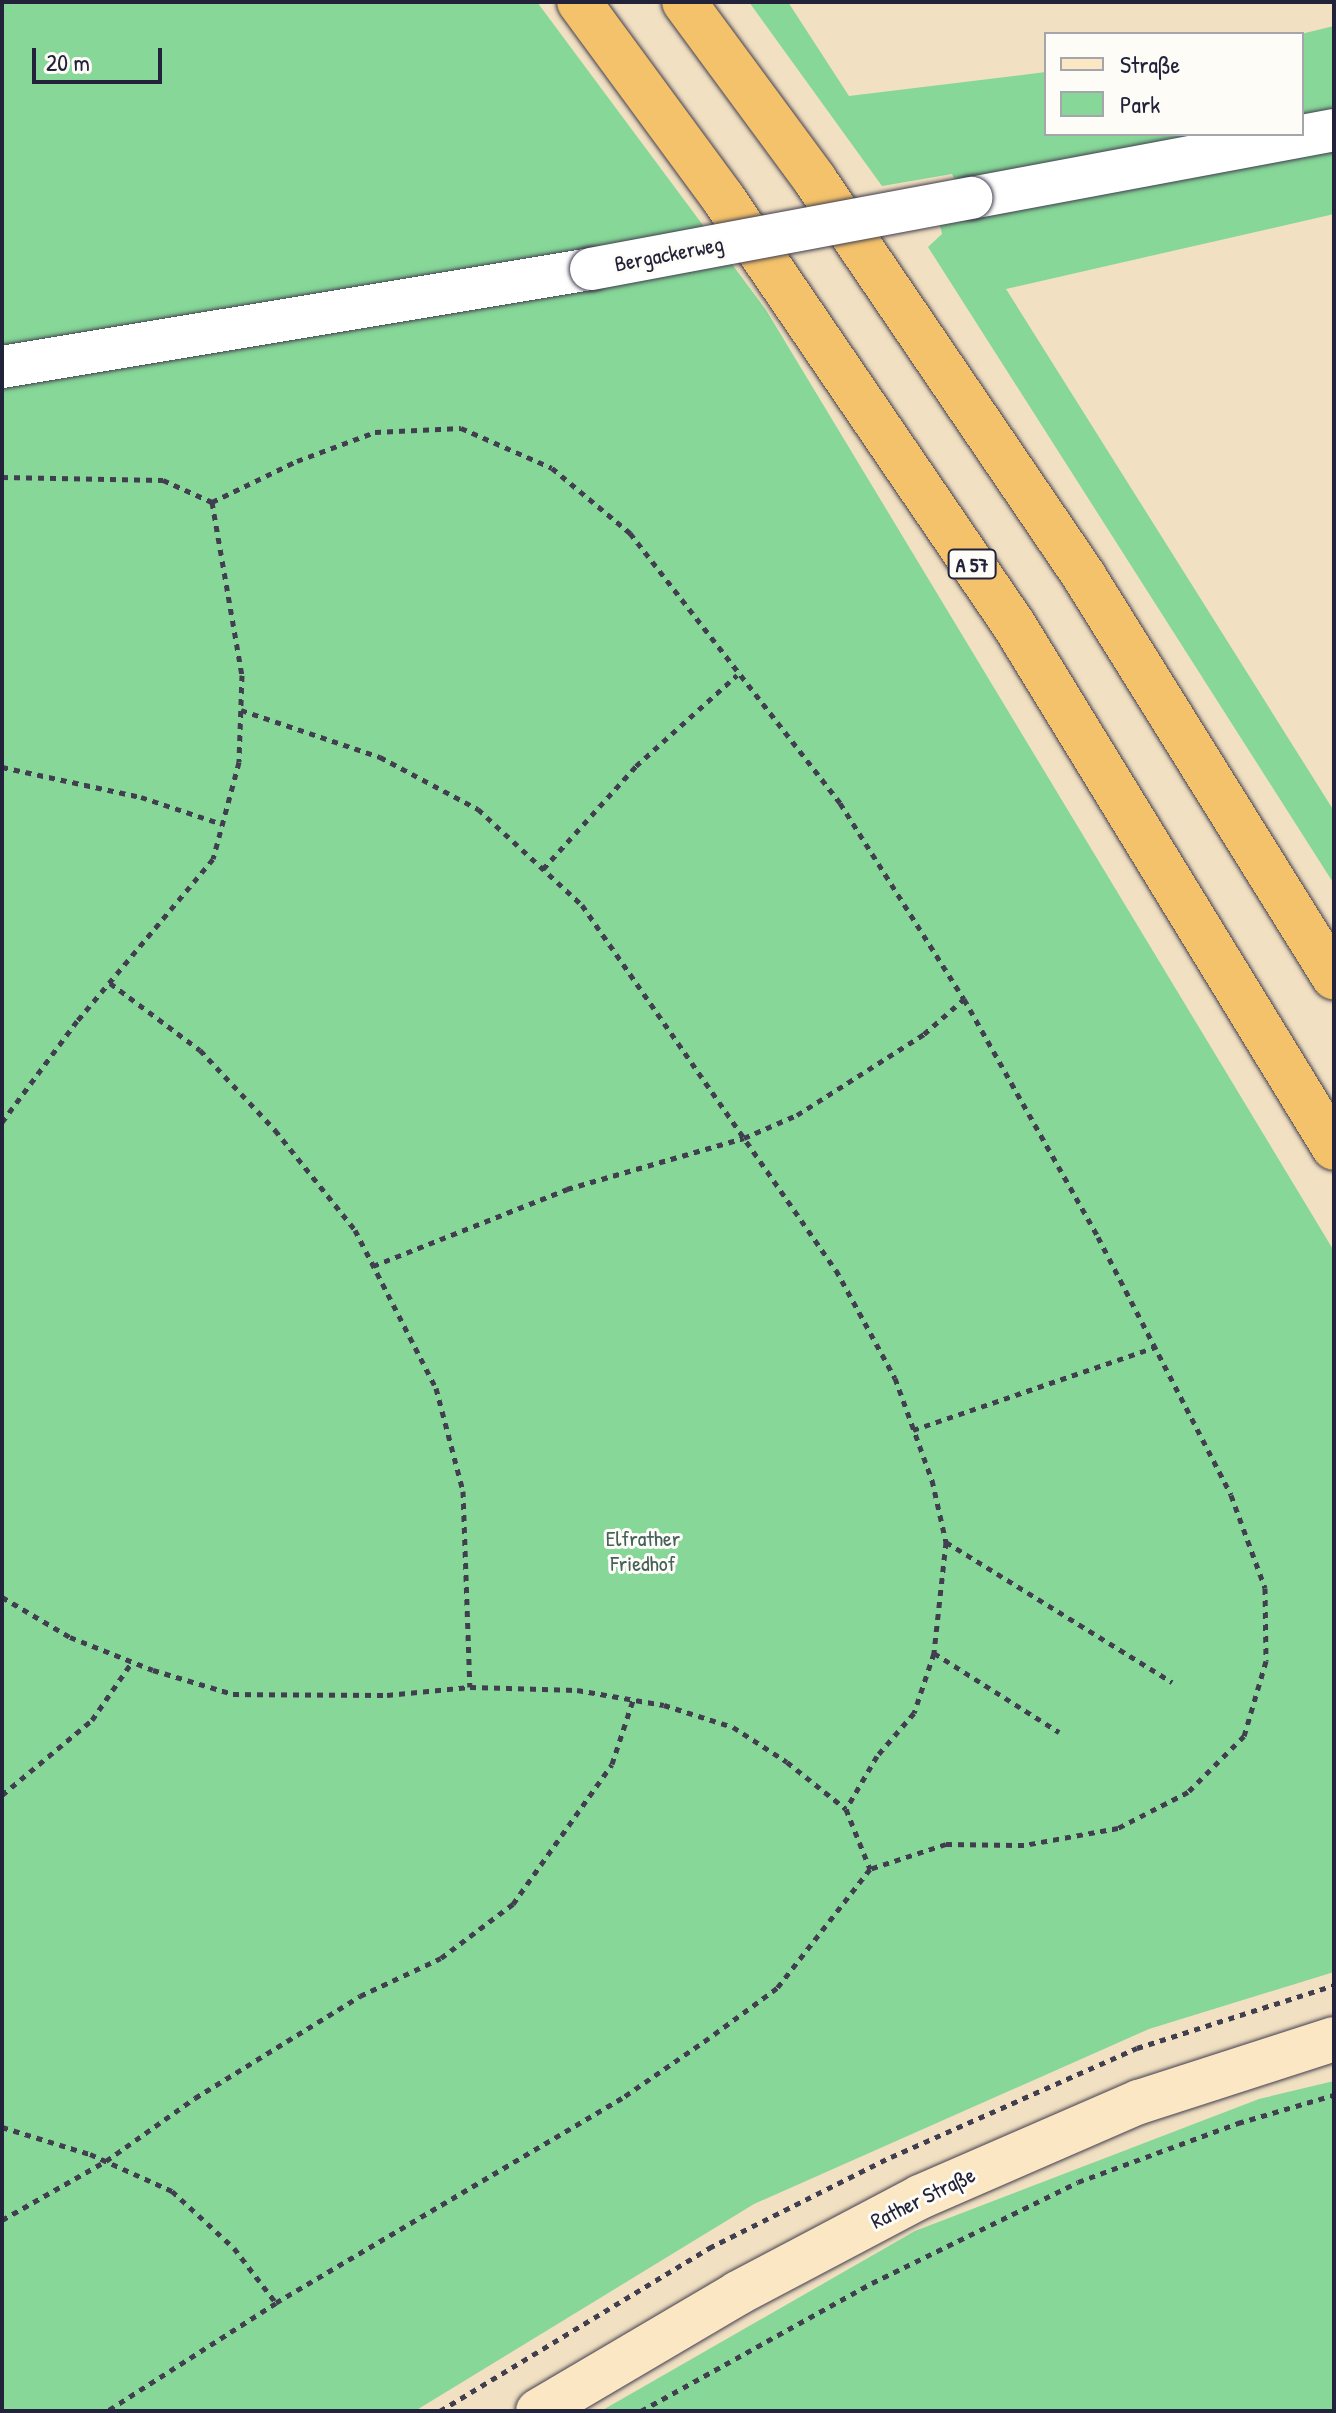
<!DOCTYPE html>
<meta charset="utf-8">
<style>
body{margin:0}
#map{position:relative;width:1336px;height:2413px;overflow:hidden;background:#f1e0c1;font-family:"Patrick Hand",sans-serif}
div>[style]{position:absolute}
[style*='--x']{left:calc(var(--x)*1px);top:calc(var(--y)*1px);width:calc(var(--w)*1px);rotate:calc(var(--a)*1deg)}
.green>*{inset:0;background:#86d798}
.path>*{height:5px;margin-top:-2.5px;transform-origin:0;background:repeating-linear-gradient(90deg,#413e4f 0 6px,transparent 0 12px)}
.roads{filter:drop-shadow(0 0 2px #413e4f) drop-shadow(0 0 2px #413e4f)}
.street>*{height:42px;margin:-21px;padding:0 21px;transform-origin:21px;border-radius:21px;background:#fff}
.secondary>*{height:44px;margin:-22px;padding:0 22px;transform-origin:22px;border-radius:22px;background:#fbe7c3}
.highway>*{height:44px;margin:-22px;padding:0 22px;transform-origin:22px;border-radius:22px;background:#f4c26a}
.bridges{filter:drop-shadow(0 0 2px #413e4f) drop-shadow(0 0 2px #413e4f)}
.street-bridge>*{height:42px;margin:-21px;padding:0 21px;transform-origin:21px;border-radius:21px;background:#fff}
span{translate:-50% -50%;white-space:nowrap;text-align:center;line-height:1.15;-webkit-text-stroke:6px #fdfcf7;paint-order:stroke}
.shield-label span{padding:2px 6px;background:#fdfcf7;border:2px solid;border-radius:6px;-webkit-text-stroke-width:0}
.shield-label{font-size:20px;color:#22223b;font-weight:700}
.street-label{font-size:22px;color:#22223b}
.park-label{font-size:22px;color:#45615c}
.frame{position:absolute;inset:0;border:4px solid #22223b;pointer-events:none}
.legend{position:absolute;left:1044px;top:32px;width:260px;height:104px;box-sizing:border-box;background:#fdfcf7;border:2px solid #a5a5ac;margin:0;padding:10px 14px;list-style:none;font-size:24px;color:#22223b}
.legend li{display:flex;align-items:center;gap:16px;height:40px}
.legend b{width:40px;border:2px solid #a5a5ac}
.scale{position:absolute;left:32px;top:48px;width:130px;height:36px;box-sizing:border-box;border:4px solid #22223b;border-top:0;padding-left:10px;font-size:24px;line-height:28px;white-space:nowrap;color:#22223b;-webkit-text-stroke:6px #fdfcf7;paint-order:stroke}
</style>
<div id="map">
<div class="green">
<div style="clip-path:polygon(2px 2px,537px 2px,766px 310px,1334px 1251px,1334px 1972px,1149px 2029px,754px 2204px,415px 2411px,2px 2411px)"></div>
<div style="clip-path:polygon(749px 2px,788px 2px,849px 96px,1046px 72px,1046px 134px,1219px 134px,956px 182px,952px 174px,882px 186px)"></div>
<div style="clip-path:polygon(1334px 26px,1334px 113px,1302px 119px,1301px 34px)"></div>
<div style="clip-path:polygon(1334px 140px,1334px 214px,1006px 289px,1334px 811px,1334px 884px,928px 247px,942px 234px,939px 221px)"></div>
<div style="clip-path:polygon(1334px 2081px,1334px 2411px,601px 2411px,915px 2231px,1259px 2099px)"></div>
</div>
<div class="path">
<div style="--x:2;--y:477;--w:161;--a:1.1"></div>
<div style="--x:163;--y:480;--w:54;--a:24.2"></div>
<div style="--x:212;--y:502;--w:176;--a:80.2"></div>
<div style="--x:242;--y:675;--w:87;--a:92"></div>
<div style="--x:239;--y:762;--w:100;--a:105"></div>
<div style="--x:213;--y:859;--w:212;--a:130"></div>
<div style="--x:77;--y:1021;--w:126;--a:126.6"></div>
<div style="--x:212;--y:502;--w:94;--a:-25.8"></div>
<div style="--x:297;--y:461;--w:83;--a:-20.4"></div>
<div style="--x:375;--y:432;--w:86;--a:-2.7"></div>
<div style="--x:461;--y:428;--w:99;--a:23.7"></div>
<div style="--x:552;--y:468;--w:102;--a:39.8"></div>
<div style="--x:630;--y:533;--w:342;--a:52.1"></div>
<div style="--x:840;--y:803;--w:232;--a:57.7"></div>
<div style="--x:964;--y:999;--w:273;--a:60.6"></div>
<div style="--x:1098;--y:1237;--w:290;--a:62.7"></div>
<div style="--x:1231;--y:1495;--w:99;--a:69.9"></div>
<div style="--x:1265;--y:1588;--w:73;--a:89.2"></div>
<div style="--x:1266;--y:1661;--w:78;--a:106.3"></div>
<div style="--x:1244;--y:1736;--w:79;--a:135"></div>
<div style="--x:1188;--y:1792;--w:79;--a:152.8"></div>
<div style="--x:1118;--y:1828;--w:96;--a:169.7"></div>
<div style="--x:1024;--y:1845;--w:78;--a:-179.3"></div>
<div style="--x:946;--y:1844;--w:80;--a:161.8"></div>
<div style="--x:241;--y:710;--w:147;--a:18.7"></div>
<div style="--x:380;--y:757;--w:111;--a:28"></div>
<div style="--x:478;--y:809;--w:142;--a:42.7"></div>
<div style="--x:582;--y:905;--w:445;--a:55.2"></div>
<div style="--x:836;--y:1270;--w:123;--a:61.4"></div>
<div style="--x:895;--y:1378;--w:109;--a:70.1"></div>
<div style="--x:932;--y:1480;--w:64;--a:77.3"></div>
<div style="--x:946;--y:1542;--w:112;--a:96.2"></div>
<div style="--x:934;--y:1653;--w:63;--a:108.4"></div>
<div style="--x:914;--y:1713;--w:57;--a:130.7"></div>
<div style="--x:877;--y:1756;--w:61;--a:120.3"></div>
<div style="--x:2;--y:767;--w:142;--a:12.2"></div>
<div style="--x:141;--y:797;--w:85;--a:18.4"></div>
<div style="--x:543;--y:869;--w:139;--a:-47.9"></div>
<div style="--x:636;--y:766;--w:136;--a:-42"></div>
<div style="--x:110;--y:983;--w:112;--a:36.7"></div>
<div style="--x:200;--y:1050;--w:110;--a:46.8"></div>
<div style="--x:275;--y:1130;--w:128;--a:51.3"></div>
<div style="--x:355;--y:1230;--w:178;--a:62.9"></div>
<div style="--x:436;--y:1388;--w:106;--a:75.3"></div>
<div style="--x:463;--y:1491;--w:196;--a:88"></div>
<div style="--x:373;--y:1266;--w:209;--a:-21.6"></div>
<div style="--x:567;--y:1189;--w:184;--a:-16.1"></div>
<div style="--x:744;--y:1138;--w:58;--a:-23.5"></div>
<div style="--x:797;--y:1115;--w:151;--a:-32.5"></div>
<div style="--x:924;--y:1034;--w:53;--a:-41.2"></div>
<div style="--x:913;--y:1430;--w:257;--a:-18.9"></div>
<div style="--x:946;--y:1542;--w:266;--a:31.8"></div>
<div style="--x:2;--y:1597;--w:79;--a:30.5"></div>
<div style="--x:70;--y:1637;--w:89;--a:21.7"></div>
<div style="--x:153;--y:1670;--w:84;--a:16.7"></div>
<div style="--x:233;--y:1694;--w:154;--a:0.4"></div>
<div style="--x:387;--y:1695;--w:83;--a:-5.5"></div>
<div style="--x:470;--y:1687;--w:107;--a:1.6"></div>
<div style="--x:577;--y:1690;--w:88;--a:9.8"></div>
<div style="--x:664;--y:1705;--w:72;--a:17.7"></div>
<div style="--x:733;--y:1727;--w:64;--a:32.9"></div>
<div style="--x:787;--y:1762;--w:75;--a:38.5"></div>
<div style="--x:846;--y:1809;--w:65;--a:68.2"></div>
<div style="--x:870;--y:1869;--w:151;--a:128"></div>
<div style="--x:777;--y:1988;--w:84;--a:143.7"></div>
<div style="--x:709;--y:2038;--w:106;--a:145.4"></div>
<div style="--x:622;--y:2098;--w:402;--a:149.4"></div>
<div style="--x:276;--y:2303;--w:201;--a:147.4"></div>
<div style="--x:934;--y:1653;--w:148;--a:32.3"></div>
<div style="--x:2;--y:1795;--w:117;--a:-39.8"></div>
<div style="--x:92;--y:1720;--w:70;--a:-55.4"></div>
<div style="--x:2;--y:2127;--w:92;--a:17.1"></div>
<div style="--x:90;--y:2154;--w:90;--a:24.3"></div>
<div style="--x:172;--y:2191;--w:84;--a:42.6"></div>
<div style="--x:234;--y:2248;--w:69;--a:52.6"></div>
<div style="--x:2;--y:2220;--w:120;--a:-29.6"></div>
<div style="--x:106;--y:2161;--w:109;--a:-35.3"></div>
<div style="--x:195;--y:2098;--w:194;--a:-31.7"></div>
<div style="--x:360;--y:1996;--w:89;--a:-25.1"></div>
<div style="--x:441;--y:1958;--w:90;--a:-36.9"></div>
<div style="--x:513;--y:1904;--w:171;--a:-54.7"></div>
<div style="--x:612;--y:1764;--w:67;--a:-71.8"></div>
<div style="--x:440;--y:2411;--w:315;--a:-31.2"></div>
<div style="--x:709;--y:2248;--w:203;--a:-26.6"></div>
<div style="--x:891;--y:2157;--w:269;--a:-23.9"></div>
<div style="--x:1137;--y:2048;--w:207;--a:-17.7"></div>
<div style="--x:641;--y:2411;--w:264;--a:-29"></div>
<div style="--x:872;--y:2283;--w:229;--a:-26.1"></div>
<div style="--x:1078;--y:2182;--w:171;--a:-20.2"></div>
<div style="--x:1238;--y:2123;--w:100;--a:-16.3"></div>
</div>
<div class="roads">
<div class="street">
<div style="--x:971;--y:198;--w:369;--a:-10.6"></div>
<div style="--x:2;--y:367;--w:597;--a:-9.45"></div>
</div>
<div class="secondary">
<div style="--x:538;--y:2411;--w:232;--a:-30.5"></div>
<div style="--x:738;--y:2293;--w:206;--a:-27.8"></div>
<div style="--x:920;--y:2197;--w:239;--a:-23.5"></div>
<div style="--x:1139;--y:2102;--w:205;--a:-17.9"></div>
</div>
<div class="highway">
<div style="--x:579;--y:2;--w:243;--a:53.7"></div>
<div style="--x:723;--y:198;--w:517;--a:55.73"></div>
<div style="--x:1014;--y:625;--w:613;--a:58.54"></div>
<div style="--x:684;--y:2;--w:221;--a:53.6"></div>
<div style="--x:815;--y:180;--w:479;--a:55.8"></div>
<div style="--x:1084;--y:576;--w:473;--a:58.1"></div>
</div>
</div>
<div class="bridges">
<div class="street-bridge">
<div style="--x:591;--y:269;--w:387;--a:-10.6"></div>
</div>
</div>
<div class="shield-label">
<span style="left:972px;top:564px">A 57</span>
</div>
<div class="street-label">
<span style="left:669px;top:254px;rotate:-11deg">Bergackerweg</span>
<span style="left:923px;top:2198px;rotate:-26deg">Rather Straße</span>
</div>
<div class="park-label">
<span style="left:643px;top:1551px">Elfrather<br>Friedhof</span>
</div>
<div class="frame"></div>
<ul class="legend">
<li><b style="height:10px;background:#fbe7c3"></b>Straße</li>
<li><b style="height:22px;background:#86d798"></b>Park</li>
</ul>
<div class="scale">20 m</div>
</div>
